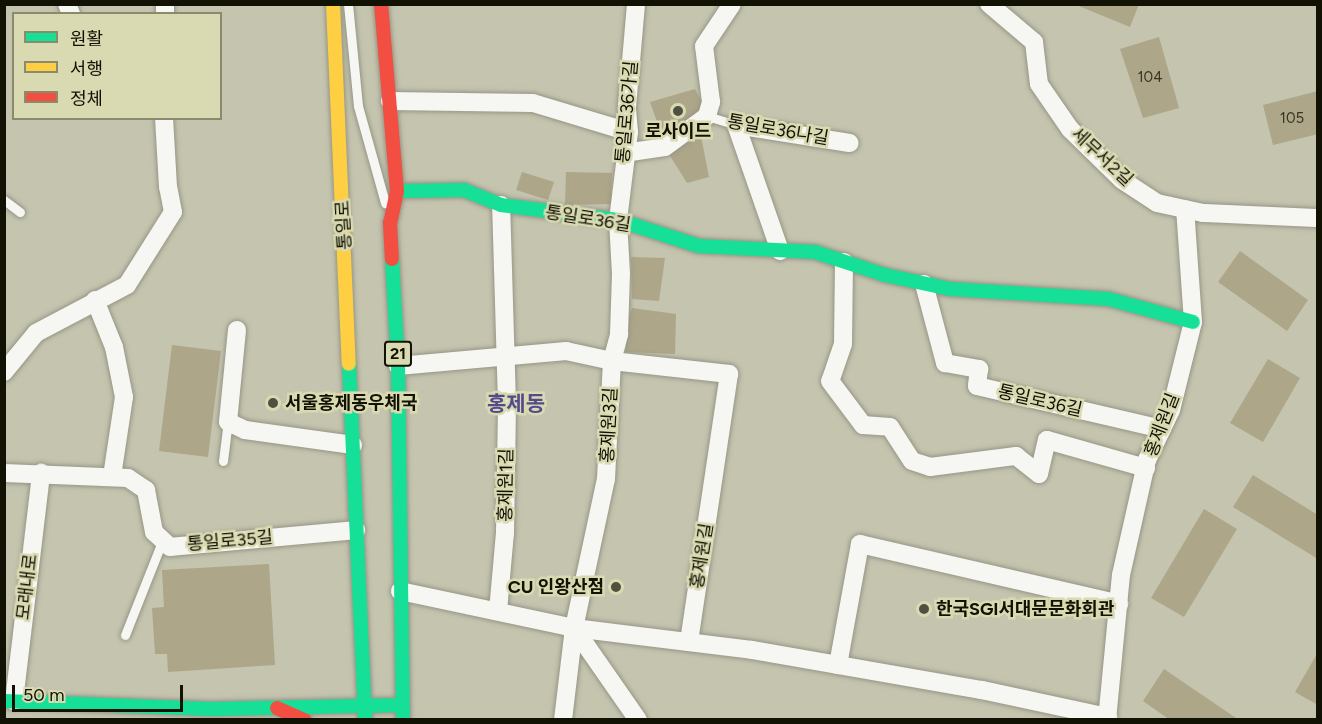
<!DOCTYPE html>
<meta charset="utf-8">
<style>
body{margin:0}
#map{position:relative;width:1322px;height:724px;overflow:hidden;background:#c4c4af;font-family:Figtree,"Noto Sans KR",sans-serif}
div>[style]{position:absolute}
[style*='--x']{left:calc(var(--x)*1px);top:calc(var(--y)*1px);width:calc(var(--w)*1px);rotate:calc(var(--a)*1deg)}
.building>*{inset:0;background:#ada689}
.roads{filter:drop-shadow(0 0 2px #969685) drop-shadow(0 0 2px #969685)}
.lane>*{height:9px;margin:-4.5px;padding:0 4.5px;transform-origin:4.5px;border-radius:4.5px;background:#f6f6f3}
.street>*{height:18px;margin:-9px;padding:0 9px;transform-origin:9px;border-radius:9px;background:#f6f6f3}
.fast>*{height:14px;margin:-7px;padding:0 7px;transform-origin:7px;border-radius:7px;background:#16e098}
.slow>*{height:14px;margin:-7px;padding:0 7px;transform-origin:7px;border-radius:7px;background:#ffcf43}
.jam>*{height:14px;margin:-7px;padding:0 7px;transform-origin:7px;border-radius:7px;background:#f24e42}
.dots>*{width:16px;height:16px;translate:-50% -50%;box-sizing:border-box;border:3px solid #dadab2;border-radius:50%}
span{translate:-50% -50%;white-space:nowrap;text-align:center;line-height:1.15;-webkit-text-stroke:5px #dadab2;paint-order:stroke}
.number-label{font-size:15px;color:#383625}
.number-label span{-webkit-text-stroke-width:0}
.shield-label span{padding:2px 4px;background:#dadab2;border:2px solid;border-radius:4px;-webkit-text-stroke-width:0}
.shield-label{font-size:16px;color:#111104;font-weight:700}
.street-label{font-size:18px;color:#111104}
.poi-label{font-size:18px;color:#111104;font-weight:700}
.left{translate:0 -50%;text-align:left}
.right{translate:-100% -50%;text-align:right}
.quarter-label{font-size:21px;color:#544b8a;font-weight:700}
.frame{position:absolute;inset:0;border:6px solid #111104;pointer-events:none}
.legend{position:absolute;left:12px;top:12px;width:210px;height:108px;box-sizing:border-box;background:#dadab2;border:2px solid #8a8a6c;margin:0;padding:8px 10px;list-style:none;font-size:18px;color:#111104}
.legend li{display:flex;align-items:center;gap:12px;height:30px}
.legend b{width:30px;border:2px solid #8a8a6c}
.scale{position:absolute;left:12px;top:685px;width:171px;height:27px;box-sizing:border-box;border:3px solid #111104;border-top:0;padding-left:8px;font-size:18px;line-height:21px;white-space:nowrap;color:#111104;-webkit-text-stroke:4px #dadab2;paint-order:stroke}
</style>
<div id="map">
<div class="building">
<div style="clip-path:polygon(1074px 4px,1139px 4px,1130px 27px)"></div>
<div style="clip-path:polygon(1159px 37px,1179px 108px,1143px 118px,1120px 49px)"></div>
<div style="clip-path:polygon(695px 89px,704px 106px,701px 116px,671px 134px,661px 133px,650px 102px)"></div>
<div style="clip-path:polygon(1318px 91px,1318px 134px,1273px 145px,1263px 105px)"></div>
<div style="clip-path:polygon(701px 136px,709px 177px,687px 183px,667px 151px)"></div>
<div style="clip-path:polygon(522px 172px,554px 182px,548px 200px,516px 190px)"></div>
<div style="clip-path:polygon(566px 172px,612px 173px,611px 204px,565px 205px)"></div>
<div style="clip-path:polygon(1240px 251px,1308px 300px,1287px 331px,1218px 282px)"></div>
<div style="clip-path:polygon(631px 257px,665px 258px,659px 301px,632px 299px)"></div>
<div style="clip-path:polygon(632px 308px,676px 314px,675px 354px,626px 352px,626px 323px)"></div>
<div style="clip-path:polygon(172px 345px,221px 351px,208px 457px,159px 451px)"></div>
<div style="clip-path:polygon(1268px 359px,1300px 378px,1263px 442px,1230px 423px)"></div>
<div style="clip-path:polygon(1253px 475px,1318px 515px,1318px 559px,1233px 507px)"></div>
<div style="clip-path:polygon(1204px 509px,1237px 529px,1184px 617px,1151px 598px)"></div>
<div style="clip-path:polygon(269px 564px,275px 665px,168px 672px,167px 654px,155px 654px,152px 608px,164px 607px,162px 570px)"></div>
<div style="clip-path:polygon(1318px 652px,1318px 705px,1295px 692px)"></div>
<div style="clip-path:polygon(1164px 669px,1239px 720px,1170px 720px,1143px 701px)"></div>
</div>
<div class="roads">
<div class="lane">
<div style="--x:348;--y:4;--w:102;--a:84.4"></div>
<div style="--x:358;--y:106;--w:101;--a:74.4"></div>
<div style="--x:707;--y:116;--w:30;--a:17"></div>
<div style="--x:4;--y:200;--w:20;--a:37"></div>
<div style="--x:223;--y:461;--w:39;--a:-83"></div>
<div style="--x:125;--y:635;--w:103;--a:-68.4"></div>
</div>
<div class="street">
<div style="--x:67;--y:4;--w:11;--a:68"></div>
<div style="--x:989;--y:4;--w:59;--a:40.2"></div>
<div style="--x:1034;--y:42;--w:42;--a:83.2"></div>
<div style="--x:1039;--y:84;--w:55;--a:55.4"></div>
<div style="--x:1070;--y:129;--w:73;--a:44.4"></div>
<div style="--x:1122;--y:180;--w:42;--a:33.3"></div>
<div style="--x:1157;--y:203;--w:47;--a:12.3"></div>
<div style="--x:1203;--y:213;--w:115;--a:2.5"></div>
<div style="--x:165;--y:14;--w:10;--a:-90"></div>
<div style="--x:390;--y:101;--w:143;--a:0.8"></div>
<div style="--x:533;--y:103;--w:100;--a:16.8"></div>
<div style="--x:624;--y:153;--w:41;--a:-8.3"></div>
<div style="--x:665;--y:147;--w:52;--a:-36.4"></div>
<div style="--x:707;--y:116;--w:15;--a:-74"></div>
<div style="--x:711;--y:102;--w:56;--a:-97.1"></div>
<div style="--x:704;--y:46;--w:50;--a:-56.3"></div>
<div style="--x:780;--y:251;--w:133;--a:-109.2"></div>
<div style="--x:736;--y:125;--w:115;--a:9"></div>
<div style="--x:844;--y:262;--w:82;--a:90.7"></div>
<div style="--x:843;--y:344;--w:39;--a:109"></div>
<div style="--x:830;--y:381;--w:55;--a:53.1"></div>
<div style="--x:863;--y:425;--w:27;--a:4"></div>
<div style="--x:890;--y:427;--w:40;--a:57.1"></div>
<div style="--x:912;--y:461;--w:19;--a:18"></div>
<div style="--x:930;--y:467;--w:87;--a:-7.3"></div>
<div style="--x:1016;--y:456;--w:29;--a:38"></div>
<div style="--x:1039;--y:474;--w:35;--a:-77"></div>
<div style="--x:1047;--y:440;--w:103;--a:15.8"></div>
<div style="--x:924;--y:284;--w:82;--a:75.1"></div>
<div style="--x:945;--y:363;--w:35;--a:10"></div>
<div style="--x:979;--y:369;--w:17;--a:97"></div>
<div style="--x:977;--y:386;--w:190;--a:13.1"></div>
<div style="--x:95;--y:300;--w:51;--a:68"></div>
<div style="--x:114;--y:347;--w:51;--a:78.7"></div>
<div style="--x:124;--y:397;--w:80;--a:98.6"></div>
<div style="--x:237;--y:330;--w:92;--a:95.6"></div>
<div style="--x:228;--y:422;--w:19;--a:25"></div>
<div style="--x:245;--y:430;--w:109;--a:7.9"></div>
<div style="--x:398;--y:366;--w:169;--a:-5.1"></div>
<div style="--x:566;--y:351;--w:47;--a:12.3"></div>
<div style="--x:612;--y:361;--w:118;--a:6.3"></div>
<div style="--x:729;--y:374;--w:271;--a:98.5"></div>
<div style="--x:4;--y:372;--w:50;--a:-50.6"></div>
<div style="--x:36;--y:333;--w:103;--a:-27.8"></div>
<div style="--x:127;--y:285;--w:86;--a:-57.8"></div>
<div style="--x:173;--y:212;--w:25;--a:-101"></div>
<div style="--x:168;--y:187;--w:69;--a:-93.3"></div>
<div style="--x:4;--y:473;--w:124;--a:2.3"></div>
<div style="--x:128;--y:478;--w:22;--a:34"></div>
<div style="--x:146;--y:490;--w:43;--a:79.2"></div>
<div style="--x:154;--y:532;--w:22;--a:43"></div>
<div style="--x:170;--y:547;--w:187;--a:-5.2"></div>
<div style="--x:400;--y:591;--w:178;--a:12"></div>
<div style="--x:574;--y:628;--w:179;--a:7"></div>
<div style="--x:752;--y:650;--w:233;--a:9.9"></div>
<div style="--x:982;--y:690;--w:129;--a:12.1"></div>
<div style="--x:498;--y:611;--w:78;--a:-84.9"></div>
<div style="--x:505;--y:533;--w:129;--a:-89.1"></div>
<div style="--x:507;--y:404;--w:199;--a:-91.7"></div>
<div style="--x:574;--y:628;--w:112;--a:55.2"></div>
<div style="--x:838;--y:665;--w:123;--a:-79.7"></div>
<div style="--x:860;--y:544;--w:266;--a:13"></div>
<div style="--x:14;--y:701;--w:230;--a:-83.2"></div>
<div style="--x:563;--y:720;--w:93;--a:-83.2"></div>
<div style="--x:574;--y:628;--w:152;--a:-77.9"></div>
<div style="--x:606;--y:479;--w:118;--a:-87.1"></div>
<div style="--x:612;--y:361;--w:28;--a:-75"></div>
<div style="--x:619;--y:334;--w:60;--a:-88.1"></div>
<div style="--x:621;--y:274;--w:54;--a:-93.2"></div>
<div style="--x:618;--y:220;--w:89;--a:-82.9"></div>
<div style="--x:629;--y:132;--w:25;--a:-95"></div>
<div style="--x:627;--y:107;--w:103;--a:-85"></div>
<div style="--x:1107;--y:720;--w:146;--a:-84.5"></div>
<div style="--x:1121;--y:575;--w:118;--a:-77.3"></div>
<div style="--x:1147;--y:460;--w:55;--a:-64.4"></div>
<div style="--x:1171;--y:410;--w:91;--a:-76"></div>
<div style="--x:1193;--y:322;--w:113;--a:-94"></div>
</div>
<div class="fast">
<div style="--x:397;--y:191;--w:67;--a:-0.9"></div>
<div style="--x:464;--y:190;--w:40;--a:22"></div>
<div style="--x:501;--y:205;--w:118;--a:7.3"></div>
<div style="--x:618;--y:220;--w:85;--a:17.8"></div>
<div style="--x:699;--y:246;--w:116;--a:3"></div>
<div style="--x:815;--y:252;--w:74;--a:18.2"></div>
<div style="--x:885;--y:275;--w:66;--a:12.2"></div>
<div style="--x:950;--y:289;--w:159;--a:3.6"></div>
<div style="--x:1109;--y:299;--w:87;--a:15.3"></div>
<div style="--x:392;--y:259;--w:107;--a:86.8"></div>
<div style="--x:398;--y:366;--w:354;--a:89.2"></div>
<div style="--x:349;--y:364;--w:356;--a:87.4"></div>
<div style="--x:4;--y:701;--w:207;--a:2.2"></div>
<div style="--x:211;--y:709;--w:191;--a:-1.2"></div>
</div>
<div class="slow">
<div style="--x:333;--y:4;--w:360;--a:87.5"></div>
</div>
<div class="jam">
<div style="--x:381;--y:4;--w:188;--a:85.1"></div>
<div style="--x:397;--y:191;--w:33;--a:102"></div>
<div style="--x:390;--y:223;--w:36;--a:87"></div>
<div style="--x:277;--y:708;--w:30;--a:24"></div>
</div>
</div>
<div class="dots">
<div style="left:678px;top:111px;background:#505040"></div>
<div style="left:273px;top:403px;background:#505040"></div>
<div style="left:616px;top:587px;background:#505040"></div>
<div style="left:924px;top:609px;background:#505040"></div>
</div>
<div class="number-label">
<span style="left:1150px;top:78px">104</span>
<span style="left:1292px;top:119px">105</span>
</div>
<div class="shield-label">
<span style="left:398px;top:354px">21</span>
</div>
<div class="street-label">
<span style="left:627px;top:112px;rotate:-85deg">통일로36가길</span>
<span style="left:778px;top:130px;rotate:10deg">통일로36나길</span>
<span style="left:1102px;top:157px;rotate:43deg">세무서2길</span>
<span style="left:588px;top:219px;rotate:9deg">통일로36길</span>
<span style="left:344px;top:225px;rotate:-93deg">통일로</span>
<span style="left:1040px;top:401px;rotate:13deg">통일로36길</span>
<span style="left:609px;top:425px;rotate:-87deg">홍제원3길</span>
<span style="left:1162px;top:425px;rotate:-69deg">홍제원길</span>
<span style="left:506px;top:485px;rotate:-89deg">홍제원1길</span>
<span style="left:230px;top:541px;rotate:-5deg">통일로35길</span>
<span style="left:702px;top:556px;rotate:-81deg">홍제원길</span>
<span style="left:27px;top:587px;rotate:-83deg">모래내로</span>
</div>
<div class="poi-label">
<span style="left:678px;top:131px">로사이드</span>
<span class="left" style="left:285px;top:403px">서울홍제동우체국</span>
<span class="right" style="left:604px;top:587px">CU 인왕산점</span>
<span class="left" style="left:936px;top:609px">한국SGI서대문문화회관</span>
</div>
<div class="quarter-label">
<span style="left:516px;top:404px">홍제동</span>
</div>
<div class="frame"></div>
<ul class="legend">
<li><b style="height:8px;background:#16e098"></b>원활</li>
<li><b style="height:8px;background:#ffcf43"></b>서행</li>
<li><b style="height:8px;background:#f24e42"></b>정체</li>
</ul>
<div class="scale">50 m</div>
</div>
